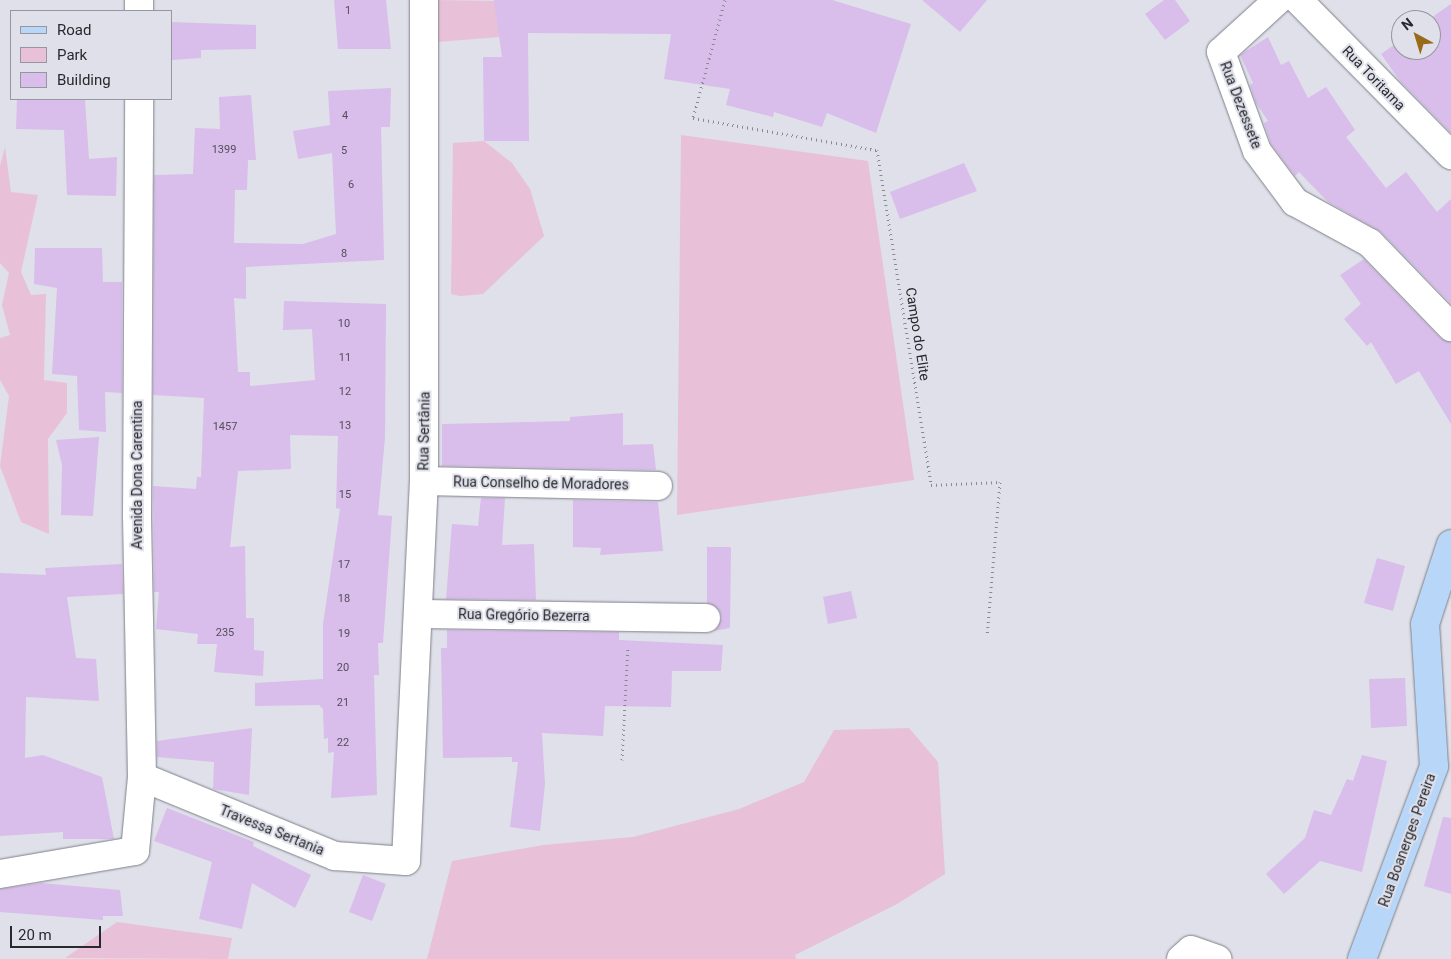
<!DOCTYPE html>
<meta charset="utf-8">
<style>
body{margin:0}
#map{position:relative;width:1451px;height:959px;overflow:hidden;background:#dfe0ea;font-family:Roboto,sans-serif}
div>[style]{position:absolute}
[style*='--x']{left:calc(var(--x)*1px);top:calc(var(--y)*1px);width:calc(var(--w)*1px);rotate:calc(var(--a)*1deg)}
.green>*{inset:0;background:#e8c0d7}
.building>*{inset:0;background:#d9bdea}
.path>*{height:3px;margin-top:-1.5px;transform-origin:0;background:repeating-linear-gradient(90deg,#898a91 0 1px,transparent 0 5px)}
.roads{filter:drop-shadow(0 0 1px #7f8089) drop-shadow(0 0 1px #7f8089)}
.minor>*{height:28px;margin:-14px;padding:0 14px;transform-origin:14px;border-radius:14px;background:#fff}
.major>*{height:28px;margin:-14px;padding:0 14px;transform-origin:14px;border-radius:14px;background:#b8d7f8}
span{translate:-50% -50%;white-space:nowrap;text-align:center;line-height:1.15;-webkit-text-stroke:4px #dfe0ea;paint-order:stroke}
.number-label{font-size:11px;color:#544e5c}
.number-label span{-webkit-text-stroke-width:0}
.street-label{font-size:14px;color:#28292c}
.legend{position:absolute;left:10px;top:10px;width:162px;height:90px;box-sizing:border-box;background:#dfe0ea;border:1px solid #96979e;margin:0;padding:6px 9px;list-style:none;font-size:15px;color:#28292c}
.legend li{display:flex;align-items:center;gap:10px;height:25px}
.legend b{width:25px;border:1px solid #96979e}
.north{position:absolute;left:1391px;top:10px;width:50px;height:50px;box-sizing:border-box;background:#dfe0ea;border:1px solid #96979e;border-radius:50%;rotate:321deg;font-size:14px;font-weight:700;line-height:20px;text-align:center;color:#28292c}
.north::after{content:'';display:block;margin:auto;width:18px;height:22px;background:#986a1a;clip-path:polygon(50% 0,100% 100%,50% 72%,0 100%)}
.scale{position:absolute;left:10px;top:926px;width:91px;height:22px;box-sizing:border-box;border:2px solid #28292c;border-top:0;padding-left:6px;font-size:15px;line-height:18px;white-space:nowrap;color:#28292c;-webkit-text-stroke:4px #dfe0ea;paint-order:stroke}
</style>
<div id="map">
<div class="green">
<div style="clip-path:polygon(435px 0,495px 1px,500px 37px,437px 42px)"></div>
<div style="clip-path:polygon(681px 135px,868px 161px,914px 480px,677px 515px)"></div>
<div style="clip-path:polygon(484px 141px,512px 163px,530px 189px,544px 236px,483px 294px,460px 296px,451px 294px,453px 143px)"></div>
<div style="clip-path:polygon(5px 147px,11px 192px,38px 195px,21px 272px,31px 295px,46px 294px,44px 380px,67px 383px,67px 413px,48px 439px,49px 534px,21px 522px,0 466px,9px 396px,0 380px,0 338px,10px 335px,2px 305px,9px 273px,0 263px,0 166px)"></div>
<div style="clip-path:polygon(909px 728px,938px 762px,945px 874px,897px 904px,795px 955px,796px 959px,427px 959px,452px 861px,543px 845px,633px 837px,739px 809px,804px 782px,834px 730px)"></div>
<div style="clip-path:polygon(117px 922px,232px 938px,228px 959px,65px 958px)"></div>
</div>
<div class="building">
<div style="clip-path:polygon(334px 0,386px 0,391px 49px,338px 49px)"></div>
<div style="clip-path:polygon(494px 0,832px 0,911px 24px,876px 133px,827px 113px,822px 127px,774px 112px,773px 117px,726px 105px,730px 89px,664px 79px,671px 34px,528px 33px,529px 141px,484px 141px,483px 57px,502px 57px)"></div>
<div style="clip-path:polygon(922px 0,987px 0,960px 32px)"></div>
<div style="clip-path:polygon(1164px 0,1175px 0,1190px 21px,1165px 40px,1145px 14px)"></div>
<div style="clip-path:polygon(1451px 4px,1451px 133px,1400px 81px,1381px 54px,1401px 40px,1401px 50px,1431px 50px,1428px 20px)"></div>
<div style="clip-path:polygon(171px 22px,256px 25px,256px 49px,201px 50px,201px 58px,171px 60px)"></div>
<div style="clip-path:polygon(1268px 37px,1281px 65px,1289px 61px,1308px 98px,1326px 87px,1355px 130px,1346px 137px,1386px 188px,1406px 172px,1437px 212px,1451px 199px,1451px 304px,1381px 232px,1328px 202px,1299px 172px,1295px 176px,1271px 144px,1264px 123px,1268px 121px,1256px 103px,1250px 85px,1253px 83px,1240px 55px)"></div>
<div style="clip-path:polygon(391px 88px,390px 127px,381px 127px,384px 260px,246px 267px,246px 299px,234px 298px,238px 372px,250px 372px,250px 386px,315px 380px,312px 329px,283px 330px,284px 301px,386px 304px,385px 437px,378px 515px,392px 516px,383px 643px,378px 643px,379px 675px,374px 675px,377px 795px,331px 798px,334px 752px,328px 753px,328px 738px,324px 739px,323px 709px,319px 705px,255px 706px,255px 683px,323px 679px,323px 624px,340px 509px,336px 508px,338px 436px,290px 435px,291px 469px,238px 471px,230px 547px,245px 546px,246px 618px,254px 618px,254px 650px,264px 651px,263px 676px,214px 672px,217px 644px,197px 644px,198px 634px,156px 629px,159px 592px,154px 592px,153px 486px,196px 489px,197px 477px,201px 477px,204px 398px,153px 395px,154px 175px,193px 174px,195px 128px,220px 129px,219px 97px,251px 95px,256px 160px,248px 160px,247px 190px,235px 190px,234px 243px,303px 244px,336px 234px,332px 153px,298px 159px,293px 131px,330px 125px,328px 91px)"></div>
<div style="clip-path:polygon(17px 99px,85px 99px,89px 159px,117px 157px,116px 196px,67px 195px,64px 130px,16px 129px)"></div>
<div style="clip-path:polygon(964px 163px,977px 191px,900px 219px,890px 192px)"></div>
<div style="clip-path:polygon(35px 248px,102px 248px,103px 282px,122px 282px,122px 393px,105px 392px,106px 432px,79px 430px,77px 376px,52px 374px,57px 288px,34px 284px)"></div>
<div style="clip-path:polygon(1364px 259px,1440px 338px,1451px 342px,1451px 424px,1419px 371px,1396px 384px,1371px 342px,1367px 346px,1344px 319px,1361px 304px,1340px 275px)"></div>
<div style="clip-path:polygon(623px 413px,623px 445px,653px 444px,656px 470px,442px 466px,442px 424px,570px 421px,570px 417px)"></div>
<div style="clip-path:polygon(99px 437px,93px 516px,61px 515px,62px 465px,56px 440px)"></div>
<div style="clip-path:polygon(481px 498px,505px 498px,502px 545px,534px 544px,536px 600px,446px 599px,452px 524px,478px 526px)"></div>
<div style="clip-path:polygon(573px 500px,658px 502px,663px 551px,600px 555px,601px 548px,573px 547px)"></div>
<div style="clip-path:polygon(707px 547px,731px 547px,730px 628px,714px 631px,722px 618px,719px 610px,707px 603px)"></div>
<div style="clip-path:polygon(1377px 558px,1405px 566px,1393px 611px,1364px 603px)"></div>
<div style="clip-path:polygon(122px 564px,123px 594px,67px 597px,76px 658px,96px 659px,99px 701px,26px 697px,25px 758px,43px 755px,102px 777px,114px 839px,63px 839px,63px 832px,0 836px,0 573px,46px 575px,45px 568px)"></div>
<div style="clip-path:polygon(851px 591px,857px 618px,828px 624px,823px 597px)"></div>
<div style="clip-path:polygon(447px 630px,619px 632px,619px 640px,723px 645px,721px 671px,672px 671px,671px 707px,605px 706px,603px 736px,542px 733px,545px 784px,540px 831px,510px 827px,518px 762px,512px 762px,512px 757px,443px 758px,441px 648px,447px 648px)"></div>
<div style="clip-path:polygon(1405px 678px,1407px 726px,1371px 728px,1369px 679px)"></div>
<div style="clip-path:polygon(252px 728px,249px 795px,213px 789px,214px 762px,157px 757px,157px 741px)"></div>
<div style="clip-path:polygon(1362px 755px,1387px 761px,1362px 872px,1320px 861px,1284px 894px,1266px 874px,1305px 838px,1314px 810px,1331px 815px,1347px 779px,1353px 781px)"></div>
<div style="clip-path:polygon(167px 808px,254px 842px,253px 846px,311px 875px,295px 908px,252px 883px,242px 929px,199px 919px,212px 862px,154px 841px)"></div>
<div style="clip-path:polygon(1443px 817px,1451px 818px,1451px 894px,1424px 886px)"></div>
<div style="clip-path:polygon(363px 875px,386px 884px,372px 921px,349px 912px)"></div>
<div style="clip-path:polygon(41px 883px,120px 890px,123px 916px,103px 916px,103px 920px,0 912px,0 889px)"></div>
</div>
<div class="path">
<div style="--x:725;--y:0;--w:122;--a:105.2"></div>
<div style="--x:693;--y:118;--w:187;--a:9.9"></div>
<div style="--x:877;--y:150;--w:339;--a:80.8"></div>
<div style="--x:931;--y:485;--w:69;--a:-2.5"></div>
<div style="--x:1000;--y:482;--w:155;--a:94.8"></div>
<div style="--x:622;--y:760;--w:113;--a:-87"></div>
</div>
<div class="roads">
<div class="minor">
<div style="--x:1278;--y:0;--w:77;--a:137.6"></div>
<div style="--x:1221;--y:52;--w:105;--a:70"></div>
<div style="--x:1257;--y:151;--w:64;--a:53.3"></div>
<div style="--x:1295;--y:202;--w:85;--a:28.7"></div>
<div style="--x:1370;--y:243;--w:117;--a:46"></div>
<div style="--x:1298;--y:0;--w:218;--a:45.4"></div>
<div style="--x:139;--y:11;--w:11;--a:-90"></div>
<div style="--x:424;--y:481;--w:234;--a:1.2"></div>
<div style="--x:418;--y:614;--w:288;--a:0.8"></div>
<div style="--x:142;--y:777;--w:209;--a:22.3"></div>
<div style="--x:335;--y:856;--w:71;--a:4"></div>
<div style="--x:406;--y:861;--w:380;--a:-87.3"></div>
<div style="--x:424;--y:481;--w:481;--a:-90"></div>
<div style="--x:0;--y:874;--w:137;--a:-9.7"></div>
<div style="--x:135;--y:851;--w:74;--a:-84.6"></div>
<div style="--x:142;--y:777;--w:261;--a:-91.1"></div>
<div style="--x:137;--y:516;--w:417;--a:-89.7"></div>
<div style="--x:1181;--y:959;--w:13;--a:-42"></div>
<div style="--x:1191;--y:950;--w:28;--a:19"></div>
</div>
<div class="major">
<div style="--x:1362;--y:959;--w:206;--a:-69.5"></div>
<div style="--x:1434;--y:766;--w:142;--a:-93.6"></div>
<div style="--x:1425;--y:624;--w:84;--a:-72"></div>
</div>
</div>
<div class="number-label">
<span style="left:348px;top:11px">1</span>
<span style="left:345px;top:116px">4</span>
<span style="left:224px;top:150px">1399</span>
<span style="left:344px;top:151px">5</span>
<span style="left:351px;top:185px">6</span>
<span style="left:344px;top:254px">8</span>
<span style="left:344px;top:324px">10</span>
<span style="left:345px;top:358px">11</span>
<span style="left:345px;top:392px">12</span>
<span style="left:345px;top:426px">13</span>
<span style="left:225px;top:427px">1457</span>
<span style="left:345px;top:495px">15</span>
<span style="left:344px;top:565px">17</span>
<span style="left:344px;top:599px">18</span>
<span style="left:225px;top:633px">235</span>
<span style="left:344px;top:634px">19</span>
<span style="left:343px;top:668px">20</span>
<span style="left:343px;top:703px">21</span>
<span style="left:343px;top:743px">22</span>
</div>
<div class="street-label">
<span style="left:1374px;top:78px;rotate:46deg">Rua Toritama</span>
<span style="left:1241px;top:105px;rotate:69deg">Rua Dezessete</span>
<span style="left:918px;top:334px;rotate:81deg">Campo do Elite</span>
<span style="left:424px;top:431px;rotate:-89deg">Rua Sertânia</span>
<span style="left:137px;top:475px;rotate:-90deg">Avenida Dona Carentina</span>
<span style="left:541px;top:483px;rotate:1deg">Rua Conselho de Moradores</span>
<span style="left:524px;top:615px;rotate:1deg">Rua Gregório Bezerra</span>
<span style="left:272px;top:830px;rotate:22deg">Travessa Sertania</span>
<span style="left:1407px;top:840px;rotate:-70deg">Rua Boanerges Pereira</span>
</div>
<ul class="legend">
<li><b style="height:6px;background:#b8d7f8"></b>Road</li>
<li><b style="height:14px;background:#e8c0d7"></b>Park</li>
<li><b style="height:14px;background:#d9bdea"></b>Building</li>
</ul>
<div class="north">N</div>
<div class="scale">20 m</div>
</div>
